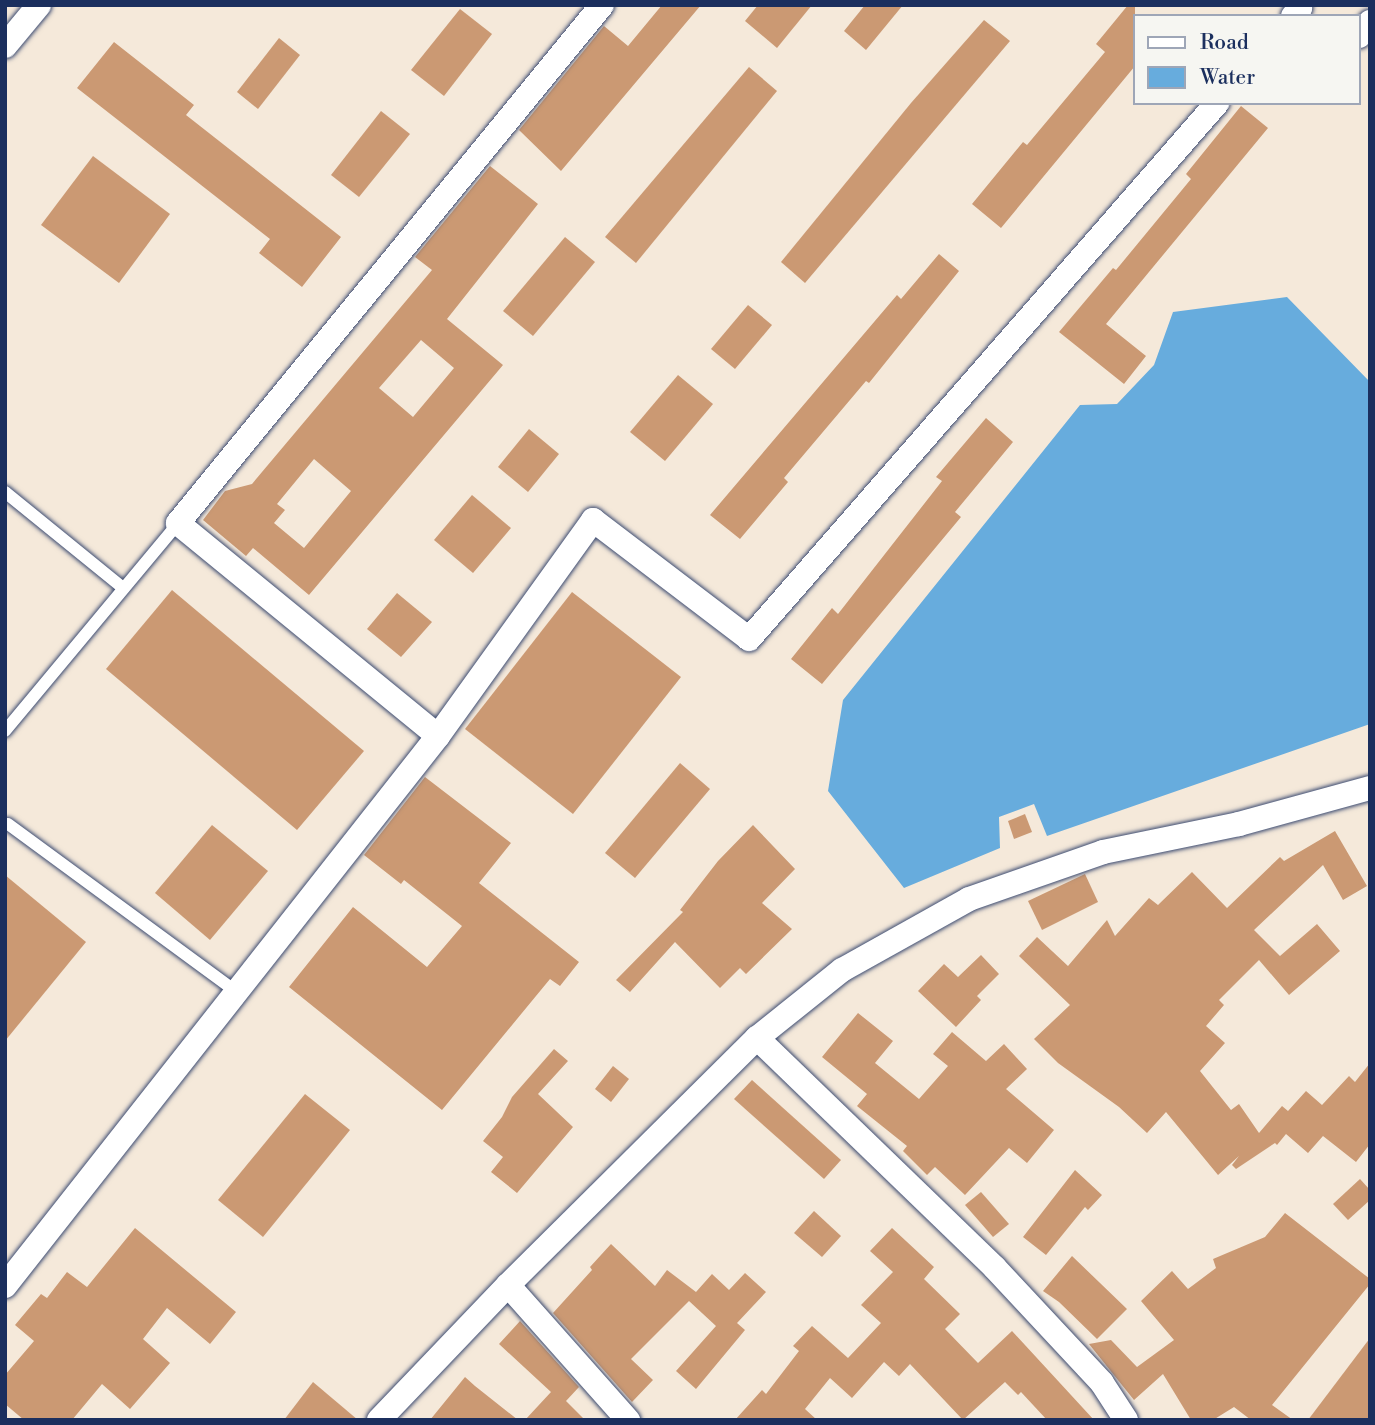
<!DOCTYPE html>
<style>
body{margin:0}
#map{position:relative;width:1375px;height:1425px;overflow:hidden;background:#f5e9da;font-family:"Libre Bodoni",serif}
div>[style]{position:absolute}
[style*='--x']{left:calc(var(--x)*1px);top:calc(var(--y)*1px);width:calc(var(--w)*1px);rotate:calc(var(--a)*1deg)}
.water>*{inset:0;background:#67acdd}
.building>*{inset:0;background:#cb9973}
.roads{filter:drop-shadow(0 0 2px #3c4b71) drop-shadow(0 0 2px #3c4b71)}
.lane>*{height:12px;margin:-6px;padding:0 6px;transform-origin:6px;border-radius:6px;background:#fff}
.street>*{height:24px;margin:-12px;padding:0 12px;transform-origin:12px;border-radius:12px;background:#fff}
span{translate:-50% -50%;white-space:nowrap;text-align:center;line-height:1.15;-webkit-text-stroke:6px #f6f6f2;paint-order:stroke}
.frame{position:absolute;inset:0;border:7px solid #1b2f5e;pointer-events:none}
.legend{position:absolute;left:1133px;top:14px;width:228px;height:91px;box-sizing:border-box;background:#f6f6f2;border:2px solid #9ea6b7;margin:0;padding:9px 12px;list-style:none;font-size:21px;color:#1b2f5e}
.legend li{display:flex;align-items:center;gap:14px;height:35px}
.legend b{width:35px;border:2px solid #9ea6b7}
</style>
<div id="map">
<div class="water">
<div style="clip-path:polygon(1287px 297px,1370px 382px,1370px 724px,1047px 836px,1034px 804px,999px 817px,1000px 848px,904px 888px,828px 791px,843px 700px,1080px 405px,1117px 404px,1154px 365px,1173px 312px)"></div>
</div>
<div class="building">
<div style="clip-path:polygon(662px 5px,701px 5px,561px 171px,519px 130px,604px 26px,628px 46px)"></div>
<div style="clip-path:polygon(758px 5px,812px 5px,777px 48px,745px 21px)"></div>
<div style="clip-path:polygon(865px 5px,903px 5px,866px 50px,844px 31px)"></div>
<div style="clip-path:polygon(1128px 5px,1135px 5px,1135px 66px,1001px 228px,972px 204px,1023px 142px,1027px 145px,1105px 52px,1096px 44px)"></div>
<div style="clip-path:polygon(460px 9px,492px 34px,444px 96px,411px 70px)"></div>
<div style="clip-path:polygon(984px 20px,1010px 41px,805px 283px,781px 262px,911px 103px)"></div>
<div style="clip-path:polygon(279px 38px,300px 55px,258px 109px,237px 92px)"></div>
<div style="clip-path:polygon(114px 42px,194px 105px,186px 115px,341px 237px,302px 287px,259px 253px,270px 239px,77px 88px)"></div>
<div style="clip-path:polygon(749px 67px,777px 91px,636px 263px,605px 237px)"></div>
<div style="clip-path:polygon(1241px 106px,1268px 128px,1106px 324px,1146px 356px,1124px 384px,1059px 332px,1113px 268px,1116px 270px,1191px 179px,1186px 174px)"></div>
<div style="clip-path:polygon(381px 111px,410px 134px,359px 197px,331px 175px)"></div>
<div style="clip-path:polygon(93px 156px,170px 214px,119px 283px,41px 225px)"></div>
<div style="clip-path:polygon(evenodd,490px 166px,538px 204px,447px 319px,503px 365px,309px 595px,253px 548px,246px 556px,203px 520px,225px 491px,252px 484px,432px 270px,415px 257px,490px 166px,421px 340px,454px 368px,413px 417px,379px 388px,421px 340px,490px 166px,314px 459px,351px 491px,304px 548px,274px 523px,285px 510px,277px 504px,314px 459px)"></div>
<div style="clip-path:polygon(565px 237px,595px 262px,533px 336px,503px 311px)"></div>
<div style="clip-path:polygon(939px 254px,959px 271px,869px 383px,866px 381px,784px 478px,788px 482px,740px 539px,710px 515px,897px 295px,901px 299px)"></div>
<div style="clip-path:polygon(748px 305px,772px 325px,735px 369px,711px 349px)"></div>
<div style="clip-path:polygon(678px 375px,713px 404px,665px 461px,630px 432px)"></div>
<div style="clip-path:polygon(986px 418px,1013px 442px,955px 512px,961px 517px,822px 684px,791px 659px,832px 608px,838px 614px,942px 481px,936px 477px)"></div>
<div style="clip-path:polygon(529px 429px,559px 454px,528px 492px,498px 467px)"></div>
<div style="clip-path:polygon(472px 495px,511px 528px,473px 573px,434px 540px)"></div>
<div style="clip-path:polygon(172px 590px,364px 751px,297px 830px,106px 669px)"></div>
<div style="clip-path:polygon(572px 592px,681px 677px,573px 814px,465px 729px)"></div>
<div style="clip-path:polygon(397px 593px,432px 622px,401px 657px,367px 629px)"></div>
<div style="clip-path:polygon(680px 763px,710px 789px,635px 878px,605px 853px)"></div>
<div style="clip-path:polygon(425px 777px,511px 843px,479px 883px,579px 962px,560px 986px,550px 979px,442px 1110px,289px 987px,353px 907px,427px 967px,462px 926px,404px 880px,401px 884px,364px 855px)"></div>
<div style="clip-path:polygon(1025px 814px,1032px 832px,1014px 839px,1008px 821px)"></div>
<div style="clip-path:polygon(212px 825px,268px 871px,210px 940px,155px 893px)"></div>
<div style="clip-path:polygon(753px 825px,795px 869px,762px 903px,792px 929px,746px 974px,740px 968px,720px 988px,675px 942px,630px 992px,616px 980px,683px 912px,680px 910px,718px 861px)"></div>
<div style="clip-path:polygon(1335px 831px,1367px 886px,1343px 900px,1323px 865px,1254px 930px,1280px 956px,1317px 924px,1340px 951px,1289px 995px,1259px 960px,1219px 1000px,1224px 1005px,1206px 1026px,1225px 1043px,1200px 1071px,1231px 1110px,1239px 1104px,1259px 1133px,1282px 1106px,1288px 1111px,1306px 1091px,1322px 1105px,1349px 1076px,1355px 1082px,1370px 1063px,1370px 1144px,1356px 1162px,1323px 1136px,1308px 1153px,1286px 1134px,1277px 1145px,1275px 1143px,1236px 1169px,1232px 1165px,1239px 1156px,1218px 1175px,1166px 1112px,1147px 1133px,1119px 1107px,1058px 1063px,1034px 1039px,1070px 1005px,1019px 956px,1037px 937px,1068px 966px,1107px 920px,1115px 936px,1149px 898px,1158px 905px,1192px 872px,1227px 908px,1280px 857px,1284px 861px)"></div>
<div style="clip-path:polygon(1085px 874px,1098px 902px,1042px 930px,1028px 901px)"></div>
<div style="clip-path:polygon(5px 875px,86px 942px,5px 1041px)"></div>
<div style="clip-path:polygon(981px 955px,999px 974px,977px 996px,981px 1000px,956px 1027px,918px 991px,944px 964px,958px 977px)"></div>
<div style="clip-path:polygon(858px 1013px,893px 1041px,875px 1063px,919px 1099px,948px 1066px,933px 1054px,952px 1032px,986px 1061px,1004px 1044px,1027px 1069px,1006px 1089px,1054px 1130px,1027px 1163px,1009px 1148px,965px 1195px,935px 1167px,927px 1175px,903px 1151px,907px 1146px,857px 1106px,867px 1094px,822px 1057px)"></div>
<div style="clip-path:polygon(554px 1049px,568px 1061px,538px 1094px,573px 1127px,517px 1193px,491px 1172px,503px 1157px,483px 1141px,502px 1117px,512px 1097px)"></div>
<div style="clip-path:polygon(613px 1066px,629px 1079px,611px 1102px,595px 1089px)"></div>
<div style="clip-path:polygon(752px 1080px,841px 1160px,824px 1179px,734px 1099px)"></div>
<div style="clip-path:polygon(305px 1094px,350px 1130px,263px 1237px,218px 1200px)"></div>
<div style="clip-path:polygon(1075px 1170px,1102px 1195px,1088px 1210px,1085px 1207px,1046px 1255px,1023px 1237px)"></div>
<div style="clip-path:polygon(1360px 1179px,1370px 1190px,1370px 1200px,1348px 1220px,1333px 1204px)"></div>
<div style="clip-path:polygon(981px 1192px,1009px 1224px,993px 1237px,965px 1205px)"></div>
<div style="clip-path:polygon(814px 1211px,841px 1236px,822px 1257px,794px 1233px)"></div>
<div style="clip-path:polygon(1285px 1213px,1370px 1279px,1370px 1284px,1272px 1405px,1293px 1420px,1251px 1420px,1234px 1407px,1213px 1420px,1191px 1420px,1163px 1374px,1134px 1400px,1089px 1344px,1111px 1340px,1137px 1367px,1174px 1340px,1141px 1301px,1172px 1271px,1188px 1289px,1216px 1268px,1213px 1259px,1265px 1237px)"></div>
<div style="clip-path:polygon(135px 1228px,236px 1312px,210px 1344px,167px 1308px,143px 1339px,170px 1363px,130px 1409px,102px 1384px,72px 1420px,24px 1420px,5px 1404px,5px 1375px,34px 1341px,15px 1325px,41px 1294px,47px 1298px,67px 1272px,87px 1287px)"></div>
<div style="clip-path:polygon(892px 1228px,934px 1267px,924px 1279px,960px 1314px,945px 1329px,978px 1363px,1012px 1331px,1094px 1420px,1047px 1420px,1021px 1392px,1018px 1395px,1005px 1382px,963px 1420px,910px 1364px,899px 1376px,884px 1362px,852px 1398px,830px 1378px,805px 1409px,817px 1420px,735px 1420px,762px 1390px,766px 1394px,799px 1351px,793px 1346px,812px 1326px,848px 1358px,881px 1323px,861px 1305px,893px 1272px,870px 1251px)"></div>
<div style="clip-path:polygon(611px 1244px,655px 1286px,667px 1270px,696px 1292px,712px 1274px,729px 1290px,745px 1273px,766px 1292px,737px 1323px,745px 1330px,696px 1389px,676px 1371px,716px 1326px,689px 1301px,631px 1359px,653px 1380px,632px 1402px,553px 1313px,592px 1270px,590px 1267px)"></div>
<div style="clip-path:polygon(1072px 1256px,1127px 1309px,1097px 1339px,1059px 1302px,1043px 1291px)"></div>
<div style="clip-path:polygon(520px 1321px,579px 1387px,566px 1401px,585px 1420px,525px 1420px,551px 1392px,499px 1344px)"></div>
<div style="clip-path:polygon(1370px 1338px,1370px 1420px,1308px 1420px)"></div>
<div style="clip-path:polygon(465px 1377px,475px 1386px,518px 1420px,430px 1420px)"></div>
<div style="clip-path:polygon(313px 1382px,358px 1420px,284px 1420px)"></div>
</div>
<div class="roads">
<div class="lane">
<div style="--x:5;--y:492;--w:152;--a:39.1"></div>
<div style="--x:5;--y:731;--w:271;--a:-50.2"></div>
<div style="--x:8;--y:824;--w:285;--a:36.3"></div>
</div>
<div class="street">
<div style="--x:1293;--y:16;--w:11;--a:-49"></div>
<div style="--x:1300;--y:8;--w:4;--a:-135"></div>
<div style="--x:1359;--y:36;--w:18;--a:-52"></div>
<div style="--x:5;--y:46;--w:53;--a:-50.3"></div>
<div style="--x:438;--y:736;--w:336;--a:-140.7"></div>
<div style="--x:178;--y:523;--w:669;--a:-50.7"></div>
<div style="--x:757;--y:1038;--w:330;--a:44"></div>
<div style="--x:994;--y:1267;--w:158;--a:47"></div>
<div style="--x:1102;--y:1383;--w:44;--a:57"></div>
<div style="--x:508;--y:1285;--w:181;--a:48.4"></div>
<div style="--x:5;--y:1286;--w:700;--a:-51.79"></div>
<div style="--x:438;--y:736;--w:266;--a:-54.3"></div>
<div style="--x:593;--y:520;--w:196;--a:37.3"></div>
<div style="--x:749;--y:639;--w:712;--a:-48.87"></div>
<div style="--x:379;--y:1420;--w:187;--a:-46.3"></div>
<div style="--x:508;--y:1285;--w:351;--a:-44.8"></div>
<div style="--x:757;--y:1038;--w:109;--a:-38.7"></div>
<div style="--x:842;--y:970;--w:145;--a:-29.2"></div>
<div style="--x:969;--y:899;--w:142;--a:-19.3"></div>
<div style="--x:1103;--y:852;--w:139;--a:-11.6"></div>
<div style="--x:1239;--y:824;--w:136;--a:-15.4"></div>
</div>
</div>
<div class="frame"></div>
<ul class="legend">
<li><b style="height:9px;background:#fff"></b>Road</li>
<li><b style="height:19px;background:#67acdd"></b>Water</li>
</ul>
</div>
